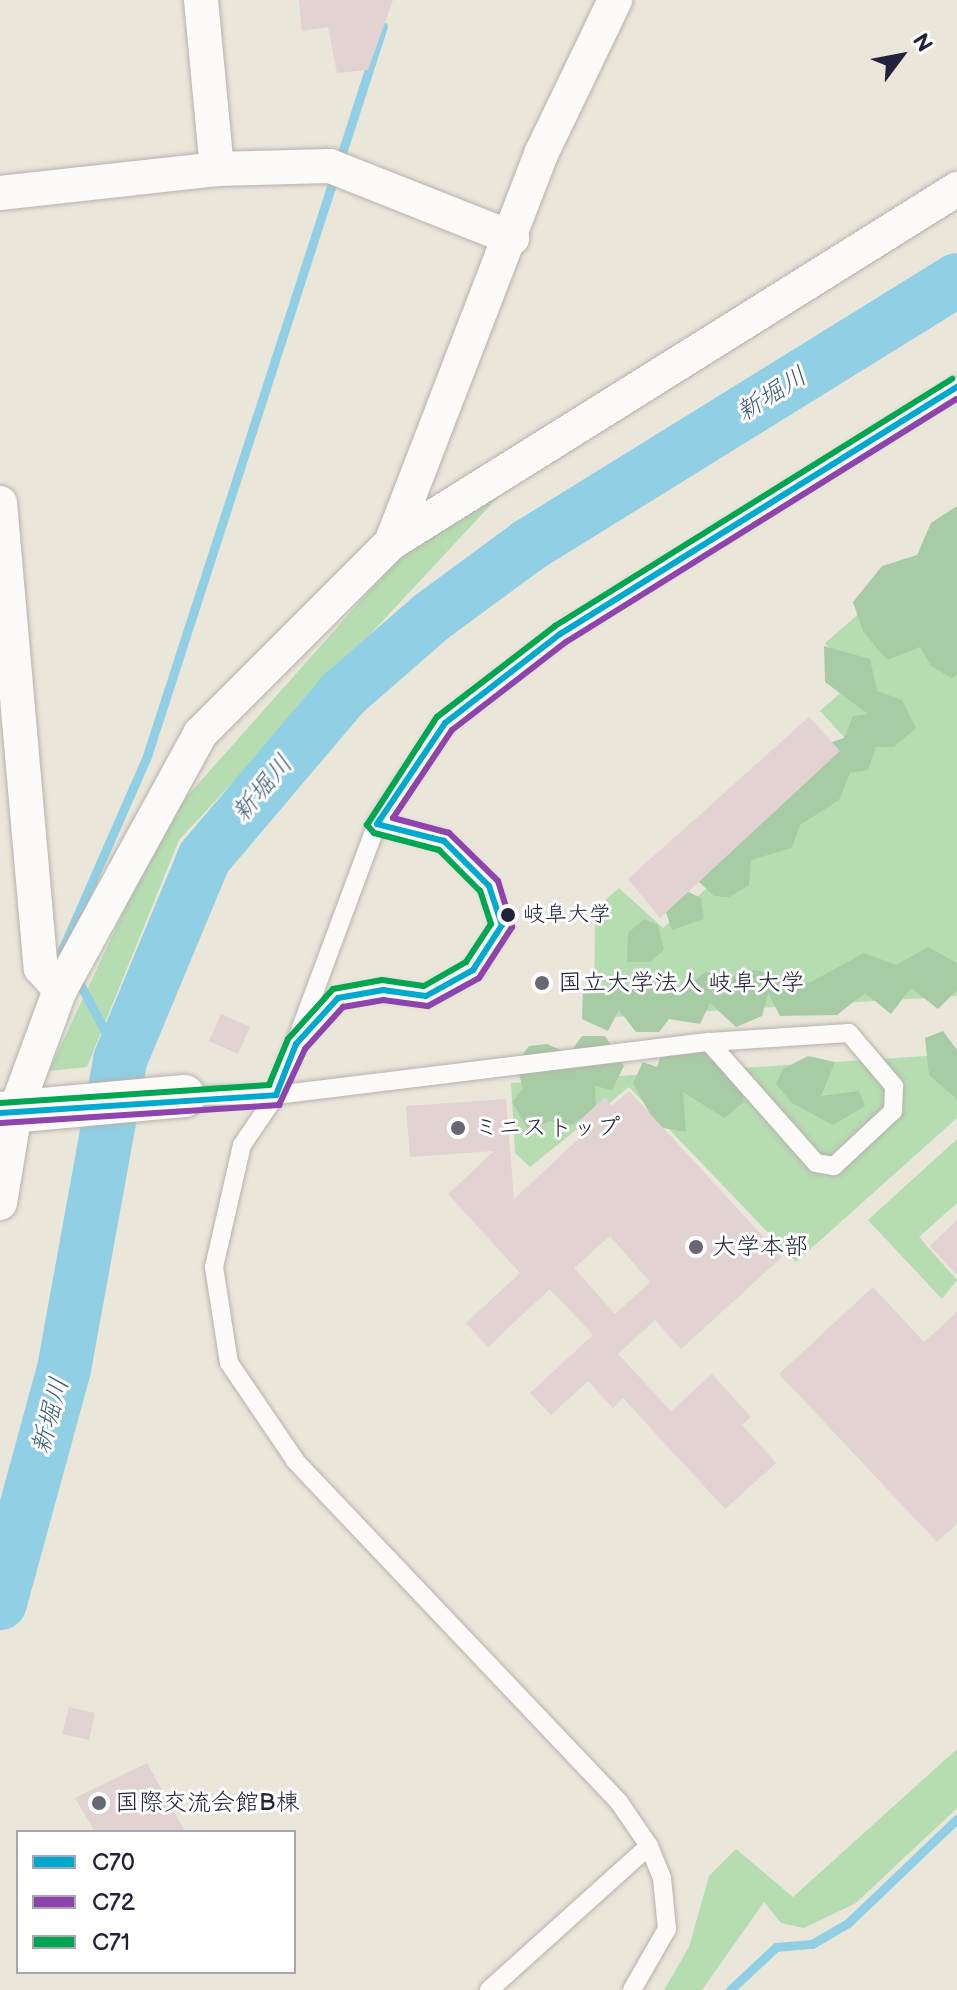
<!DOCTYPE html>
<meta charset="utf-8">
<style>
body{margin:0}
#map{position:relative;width:957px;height:1990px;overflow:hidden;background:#eae6da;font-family:"Balsamiq Sans","Klee One",sans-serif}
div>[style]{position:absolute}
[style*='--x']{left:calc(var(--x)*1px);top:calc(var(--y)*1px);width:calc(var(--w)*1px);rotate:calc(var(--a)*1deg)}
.green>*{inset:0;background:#b6dcb1}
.forest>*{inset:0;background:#a7cca5}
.stream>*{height:9px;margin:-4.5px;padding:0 4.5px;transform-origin:4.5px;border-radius:4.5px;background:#90cfe4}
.river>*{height:54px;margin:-27px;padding:0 27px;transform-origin:27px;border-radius:27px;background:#90cfe4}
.building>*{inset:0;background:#e2d2d1}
.roads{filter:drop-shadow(0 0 2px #b5b2ad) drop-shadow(0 0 2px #b5b2ad)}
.service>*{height:18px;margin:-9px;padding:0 9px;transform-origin:9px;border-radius:9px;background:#fcfbf9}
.minor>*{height:34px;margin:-17px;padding:0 17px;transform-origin:17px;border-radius:17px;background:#fcfbf9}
.tertiary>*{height:42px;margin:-21px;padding:0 21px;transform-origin:21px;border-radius:21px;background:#fcfbf9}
.bus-1>*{height:6px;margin:-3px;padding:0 3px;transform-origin:3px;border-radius:3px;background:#00a9ce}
.bus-2>*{height:6px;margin:-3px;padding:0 3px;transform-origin:3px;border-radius:3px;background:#8e44ad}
.bus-3>*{height:6px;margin:-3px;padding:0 3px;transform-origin:3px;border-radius:3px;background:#00a651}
.dots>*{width:22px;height:22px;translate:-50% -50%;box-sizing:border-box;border:4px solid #fff;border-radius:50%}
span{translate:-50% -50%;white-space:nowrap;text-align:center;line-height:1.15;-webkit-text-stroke:6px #fff;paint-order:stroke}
.bus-label{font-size:22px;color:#22223b}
.left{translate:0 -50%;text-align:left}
.poi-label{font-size:24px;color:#22223b}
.water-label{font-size:26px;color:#3b5b78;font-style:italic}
.legend{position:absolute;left:16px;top:1830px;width:280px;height:144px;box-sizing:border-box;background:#fff;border:2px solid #a7a7b1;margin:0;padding:10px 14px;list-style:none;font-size:24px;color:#22223b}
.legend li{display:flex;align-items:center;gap:16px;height:40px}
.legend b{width:40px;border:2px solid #a7a7b1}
.north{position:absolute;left:861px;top:16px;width:80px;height:80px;-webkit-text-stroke:6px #fff;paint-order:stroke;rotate:58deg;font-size:22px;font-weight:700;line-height:32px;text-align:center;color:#22223b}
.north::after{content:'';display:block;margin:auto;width:28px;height:36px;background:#22223b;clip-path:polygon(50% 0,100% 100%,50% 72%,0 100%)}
</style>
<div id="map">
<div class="green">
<div style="clip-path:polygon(511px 483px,179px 840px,87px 1067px,49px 1071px,167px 819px,396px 561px)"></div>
<div style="clip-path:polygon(957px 529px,957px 996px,594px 1018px,595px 909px,619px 888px,663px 928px,857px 751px,820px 711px,857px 678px,825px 643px)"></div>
<div style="clip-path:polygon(957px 1054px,957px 1118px,796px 1262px,629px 1087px,530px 1167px,515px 1153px,511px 1083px)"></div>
<div style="clip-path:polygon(957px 1139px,957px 1203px,919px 1237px,957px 1280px,942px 1299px,868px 1220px)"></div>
<div style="clip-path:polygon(957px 1749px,957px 1808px,856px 1903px,804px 1928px,781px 1923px,764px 1902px,702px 1990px,664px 1990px,689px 1947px,709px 1876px,736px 1849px,793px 1897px)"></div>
</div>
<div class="forest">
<div style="clip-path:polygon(957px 506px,957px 675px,952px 678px,931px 666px,920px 647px,887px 660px,863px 631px,853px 602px,882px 566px,917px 555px,931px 523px)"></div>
<div style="clip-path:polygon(824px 646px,870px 659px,877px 691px,902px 700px,916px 728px,894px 747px,876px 747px,868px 770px,850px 773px,839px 800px,800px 825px,792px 848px,751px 860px,749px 885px,729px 897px,714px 896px,695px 878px,826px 744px,844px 738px,853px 716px,868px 714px,825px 682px)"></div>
<div style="clip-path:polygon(678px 887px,701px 898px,704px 919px,672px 930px,662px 901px)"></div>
<div style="clip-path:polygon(644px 919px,658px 925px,664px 950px,650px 962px,627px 962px,628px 933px)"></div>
<div style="clip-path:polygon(928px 947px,957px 963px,957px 990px,938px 1009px,911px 988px,891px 1014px,865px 993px,837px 1015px,780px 1016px,768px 993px,762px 1016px,736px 1027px,710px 1003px,700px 1024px,669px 1019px,659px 1032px,636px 1032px,619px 1010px,608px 1031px,582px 1019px,583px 987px,626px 987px,654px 978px,680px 991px,706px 972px,732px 977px,754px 970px,809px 983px,864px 953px,896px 965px)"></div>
<div style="clip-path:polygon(943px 1031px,957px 1050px,957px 1099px,929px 1075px,925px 1038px)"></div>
<div style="clip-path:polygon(582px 1036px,605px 1036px,624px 1066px,612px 1090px,595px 1086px,596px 1108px,572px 1125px,549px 1121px,529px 1131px,512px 1102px,523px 1089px,516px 1063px,529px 1046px,547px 1044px,569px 1054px)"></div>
<div style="clip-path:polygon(704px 1037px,709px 1058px,740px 1080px,744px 1102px,724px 1118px,683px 1092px,686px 1132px,657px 1127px,633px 1083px,643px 1062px,657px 1067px,661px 1055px)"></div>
<div style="clip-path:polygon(808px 1056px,835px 1062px,821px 1096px,859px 1091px,865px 1106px,833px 1125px,792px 1103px,776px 1084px,783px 1069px)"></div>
</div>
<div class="stream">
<div style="--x:67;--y:959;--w:10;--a:-119"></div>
<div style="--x:62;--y:950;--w:212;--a:-66.3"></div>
<div style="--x:147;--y:756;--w:767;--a:-72.08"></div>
<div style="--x:76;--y:976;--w:95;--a:62.4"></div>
<div style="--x:730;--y:1990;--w:63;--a:-43.1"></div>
<div style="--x:776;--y:1947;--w:36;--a:-5"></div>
<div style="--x:812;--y:1944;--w:42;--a:-30.3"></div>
<div style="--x:848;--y:1923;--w:151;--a:-43.7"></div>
</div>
<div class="river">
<div style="--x:0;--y:1603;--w:243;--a:-74.7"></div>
<div style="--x:64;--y:1369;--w:314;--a:-79.7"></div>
<div style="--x:120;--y:1060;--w:219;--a:-67.4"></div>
<div style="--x:204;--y:858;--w:215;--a:-49.7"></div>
<div style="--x:343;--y:694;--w:116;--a:-41.1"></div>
<div style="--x:430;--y:618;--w:123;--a:-36.4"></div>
<div style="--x:529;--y:545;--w:503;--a:-31.76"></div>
</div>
<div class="building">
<div style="clip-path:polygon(299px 0,393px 0,368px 70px,337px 73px,328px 27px,302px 31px)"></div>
<div style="clip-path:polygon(809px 717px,840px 751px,660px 918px,628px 879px)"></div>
<div style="clip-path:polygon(221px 1014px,250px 1027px,238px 1054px,209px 1041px)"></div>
<div style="clip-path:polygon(evenodd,629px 1091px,782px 1257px,681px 1349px,655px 1320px,618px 1354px,671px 1411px,712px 1374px,751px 1417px,742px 1425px,776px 1463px,725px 1509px,623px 1398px,613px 1408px,588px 1381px,551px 1415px,530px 1393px,593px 1335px,550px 1289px,488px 1347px,466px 1323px,520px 1273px,448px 1194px,494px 1151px,410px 1157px,406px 1106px,506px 1099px,514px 1199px,588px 1130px,579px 1121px,605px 1097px,612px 1106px,629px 1091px,610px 1236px,650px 1282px,615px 1314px,574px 1268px,610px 1236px)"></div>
<div style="clip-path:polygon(957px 1220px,957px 1275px,930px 1246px)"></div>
<div style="clip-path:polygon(873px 1287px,924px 1342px,957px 1312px,957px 1524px,937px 1542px,779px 1374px)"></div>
<div style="clip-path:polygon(69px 1707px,95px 1713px,89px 1740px,62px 1734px)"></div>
<div style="clip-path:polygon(147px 1763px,185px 1832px,95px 1832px,75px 1798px)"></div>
</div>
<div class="roads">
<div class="service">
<div style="--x:304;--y:1035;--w:50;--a:-47.4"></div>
<div style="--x:338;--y:998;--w:46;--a:-10.1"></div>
<div style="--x:383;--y:990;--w:43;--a:7.9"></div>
<div style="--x:426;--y:996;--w:54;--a:-29"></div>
<div style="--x:473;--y:970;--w:54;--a:-57.2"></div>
<div style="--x:502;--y:925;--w:41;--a:-108.4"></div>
<div style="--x:489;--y:886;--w:64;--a:-135"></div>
<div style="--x:444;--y:841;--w:69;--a:-165.8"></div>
<div style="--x:184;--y:1096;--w:92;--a:-0.6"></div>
<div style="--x:276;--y:1095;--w:436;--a:-7"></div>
<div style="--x:709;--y:1042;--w:140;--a:-3.7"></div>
<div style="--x:849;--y:1033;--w:70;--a:49.7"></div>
<div style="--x:894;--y:1086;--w:25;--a:92"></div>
<div style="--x:893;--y:1111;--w:81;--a:137"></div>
<div style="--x:834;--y:1166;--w:18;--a:-171"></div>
<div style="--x:816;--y:1163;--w:162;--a:-131.5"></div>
<div style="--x:489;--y:1990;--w:215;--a:-42"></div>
<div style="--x:632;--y:1990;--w:70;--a:-60.2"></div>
<div style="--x:667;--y:1929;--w:51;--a:-95.6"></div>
<div style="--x:662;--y:1878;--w:35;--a:-112"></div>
<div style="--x:649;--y:1846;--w:53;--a:-124.3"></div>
<div style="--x:619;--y:1802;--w:471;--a:-133.5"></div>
<div style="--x:295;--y:1460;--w:117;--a:-124.2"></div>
<div style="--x:229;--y:1363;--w:97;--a:-98.9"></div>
<div style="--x:214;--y:1267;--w:125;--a:-77.1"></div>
<div style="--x:242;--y:1145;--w:60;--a:-55.8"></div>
<div style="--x:276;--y:1095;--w:289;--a:-69.6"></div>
<div style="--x:377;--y:824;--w:122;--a:-56"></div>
<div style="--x:445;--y:723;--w:145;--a:-37.7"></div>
<div style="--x:560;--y:634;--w:468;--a:-31.9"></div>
</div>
<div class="minor">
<div style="--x:201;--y:0;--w:170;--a:84.6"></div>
<div style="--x:0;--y:193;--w:218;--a:-6.3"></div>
<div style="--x:217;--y:169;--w:113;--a:-1.5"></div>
<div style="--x:330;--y:166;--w:196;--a:21.6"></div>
<div style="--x:0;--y:503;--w:467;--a:85"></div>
<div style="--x:41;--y:968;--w:29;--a:49"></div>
<div style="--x:391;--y:543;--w:417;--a:-68.9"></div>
<div style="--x:541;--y:154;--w:171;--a:-64.3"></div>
<div style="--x:0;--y:1203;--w:92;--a:-80.6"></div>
<div style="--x:15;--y:1112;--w:130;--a:-69.8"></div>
<div style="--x:60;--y:990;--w:292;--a:-61.3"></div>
<div style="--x:200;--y:734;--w:270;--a:-45"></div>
<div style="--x:391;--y:543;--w:668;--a:-32.02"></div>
</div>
<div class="tertiary">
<div style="--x:0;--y:1113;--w:185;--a:-5.3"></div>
</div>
</div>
<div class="bus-1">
<div style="--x:377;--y:824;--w:122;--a:-56"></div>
<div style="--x:445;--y:723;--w:145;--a:-37.7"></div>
<div style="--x:560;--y:634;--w:468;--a:-31.9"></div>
<div style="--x:276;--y:1095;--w:55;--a:-68.6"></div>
<div style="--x:296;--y:1044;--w:62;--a:-47.6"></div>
<div style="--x:338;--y:998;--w:46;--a:-10.1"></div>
<div style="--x:383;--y:990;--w:43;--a:7.9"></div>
<div style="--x:426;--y:996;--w:54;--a:-29"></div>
<div style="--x:473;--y:970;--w:54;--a:-57.2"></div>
<div style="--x:502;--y:925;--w:41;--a:-108.4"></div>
<div style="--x:489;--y:886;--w:64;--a:-135"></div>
<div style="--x:444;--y:841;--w:69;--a:-165.8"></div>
<div style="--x:0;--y:1113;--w:277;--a:-3.7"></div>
</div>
<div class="bus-2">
<div style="--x:1;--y:1123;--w:279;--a:-3.7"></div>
<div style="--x:279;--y:1105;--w:62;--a:-65.1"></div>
<div style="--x:305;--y:1049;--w:57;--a:-47.9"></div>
<div style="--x:343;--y:1007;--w:41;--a:-9.9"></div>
<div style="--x:383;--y:1000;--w:45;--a:7.6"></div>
<div style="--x:428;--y:1006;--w:58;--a:-28.8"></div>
<div style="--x:479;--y:978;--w:61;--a:-57.1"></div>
<div style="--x:512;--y:927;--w:48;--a:-106.9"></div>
<div style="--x:498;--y:881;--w:69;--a:-135.6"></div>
<div style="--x:449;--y:833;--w:58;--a:-165"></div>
<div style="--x:393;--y:818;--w:106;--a:-56.2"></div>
<div style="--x:452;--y:730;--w:144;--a:-37.7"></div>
<div style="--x:566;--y:642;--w:460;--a:-31.9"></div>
</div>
<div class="bus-3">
<div style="--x:0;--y:1103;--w:270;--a:-3.8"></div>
<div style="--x:269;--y:1085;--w:50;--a:-67.6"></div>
<div style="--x:288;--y:1039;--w:67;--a:-48"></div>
<div style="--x:333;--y:989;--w:50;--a:-10.4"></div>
<div style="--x:382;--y:980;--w:42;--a:8.1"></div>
<div style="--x:424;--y:986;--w:48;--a:-29.7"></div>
<div style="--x:466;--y:962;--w:45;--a:-56.7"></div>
<div style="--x:491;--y:924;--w:35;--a:-108"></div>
<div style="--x:480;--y:891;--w:58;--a:-135"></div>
<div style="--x:439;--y:850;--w:67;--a:-165.3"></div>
<div style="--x:374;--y:833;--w:11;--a:-131"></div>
<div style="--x:367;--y:825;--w:129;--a:-57.1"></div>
<div style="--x:437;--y:717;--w:149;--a:-37.6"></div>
<div style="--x:555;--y:626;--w:468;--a:-31.9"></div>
</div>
<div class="dots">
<div style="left:508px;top:915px;background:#22223b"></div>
<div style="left:542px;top:983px;background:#686773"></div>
<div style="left:458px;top:1128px;background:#686773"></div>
<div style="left:696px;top:1247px;background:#686773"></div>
<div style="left:99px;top:1803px;background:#686773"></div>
</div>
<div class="bus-label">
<span class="left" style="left:523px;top:915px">岐阜大学</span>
</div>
<div class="poi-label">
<span class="left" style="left:558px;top:983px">国立大学法人 岐阜大学</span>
<span class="left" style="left:474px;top:1128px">ミニストップ</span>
<span class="left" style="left:712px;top:1247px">大学本部</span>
<span class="left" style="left:115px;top:1803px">国際交流会館B棟</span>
</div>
<div class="water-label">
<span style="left:772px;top:395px;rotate:-32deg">新堀川</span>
<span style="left:263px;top:789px;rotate:-50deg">新堀川</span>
<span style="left:51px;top:1416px;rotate:-75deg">新堀川</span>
</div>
<ul class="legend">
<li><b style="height:10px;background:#00a9ce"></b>C70</li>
<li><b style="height:10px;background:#8e44ad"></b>C72</li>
<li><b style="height:10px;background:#00a651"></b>C71</li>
</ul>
<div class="north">N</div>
</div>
